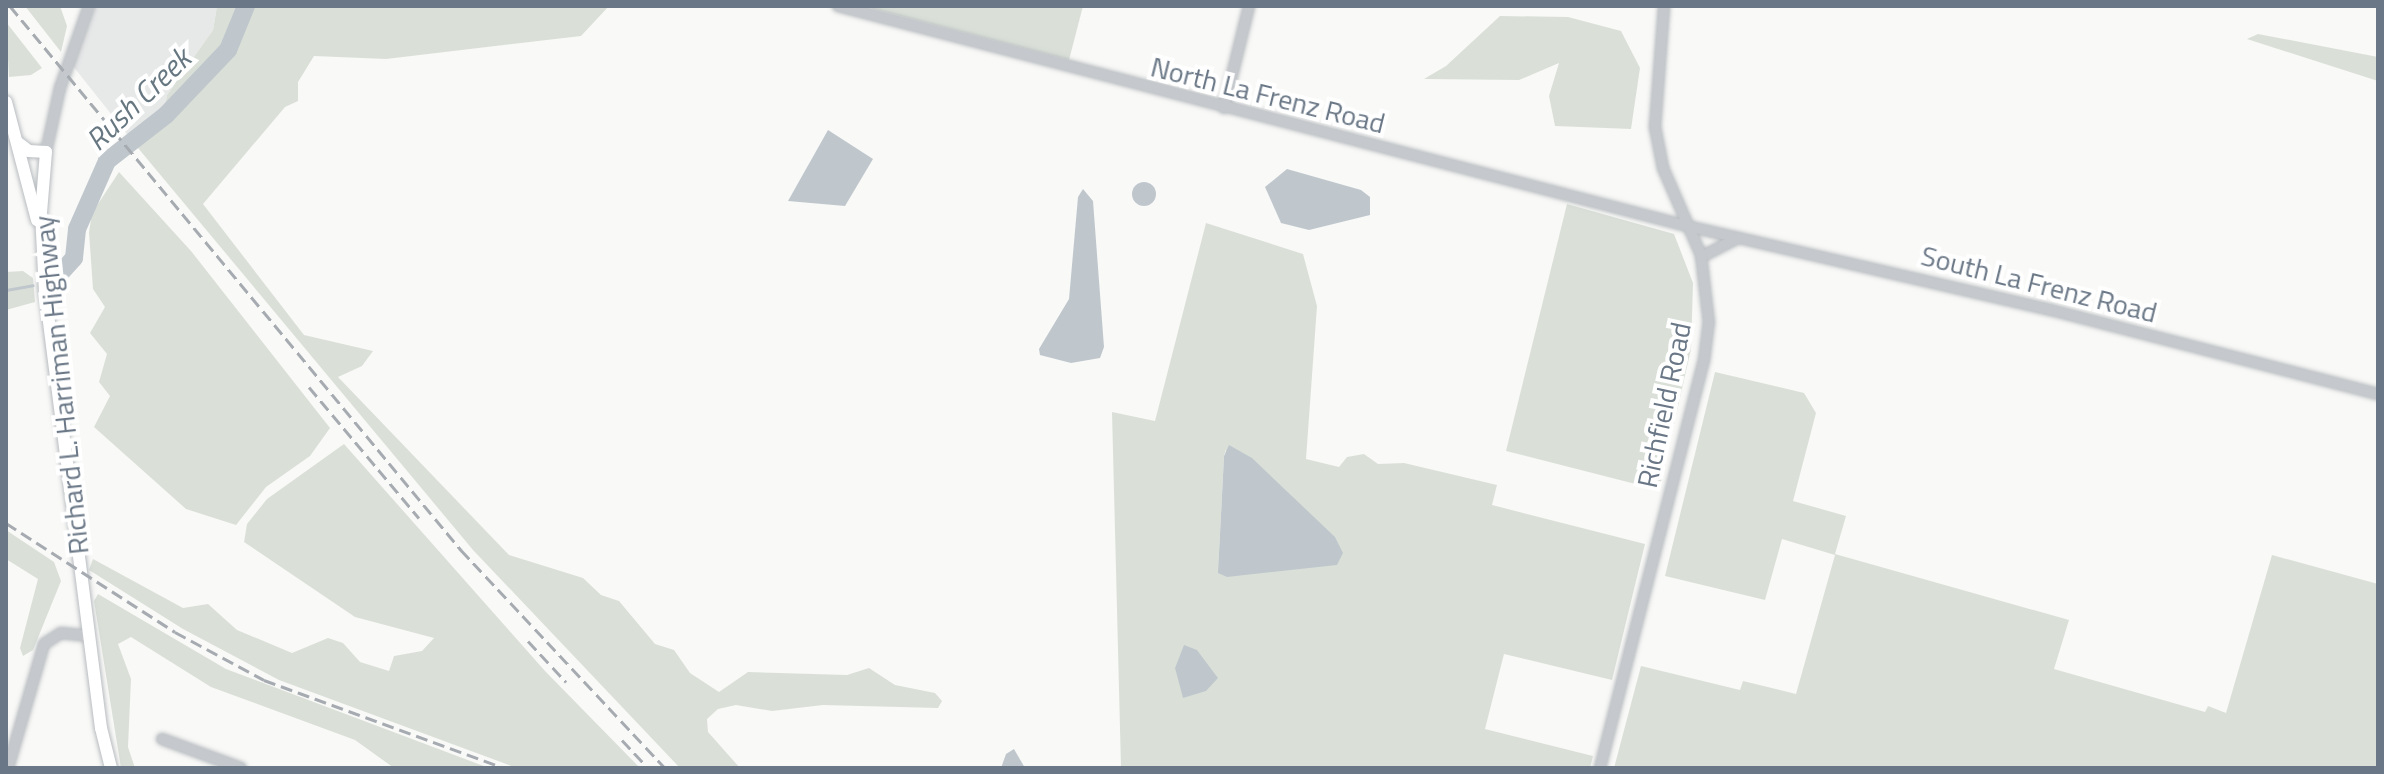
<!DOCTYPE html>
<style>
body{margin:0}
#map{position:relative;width:2384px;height:774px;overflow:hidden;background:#f9f9f7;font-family:"Titillium Web",sans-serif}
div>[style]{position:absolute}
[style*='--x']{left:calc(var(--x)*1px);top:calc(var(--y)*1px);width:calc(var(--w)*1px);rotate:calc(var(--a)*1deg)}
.built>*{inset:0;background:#e7e8e8}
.green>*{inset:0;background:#dae0d8}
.water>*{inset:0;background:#bfc7cd}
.round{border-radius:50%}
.stream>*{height:3px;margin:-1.5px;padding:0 1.5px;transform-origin:1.5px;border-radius:1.5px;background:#bfc7cd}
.river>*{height:18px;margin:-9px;padding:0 9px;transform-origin:9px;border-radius:9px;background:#bfc7cd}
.roads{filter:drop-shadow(0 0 2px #b8bcc0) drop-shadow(0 0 2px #b8bcc0)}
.minor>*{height:10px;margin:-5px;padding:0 5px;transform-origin:5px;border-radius:5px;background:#c5c8cc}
.major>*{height:12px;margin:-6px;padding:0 6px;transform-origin:6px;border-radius:6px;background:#fff}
.rail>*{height:3px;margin-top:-1.5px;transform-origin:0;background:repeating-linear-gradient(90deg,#a6abb1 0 12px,transparent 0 18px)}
span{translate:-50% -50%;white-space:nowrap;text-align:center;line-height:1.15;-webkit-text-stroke:8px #fff;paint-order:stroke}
.street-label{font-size:28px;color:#6a7786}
.water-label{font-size:30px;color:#667781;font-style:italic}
.frame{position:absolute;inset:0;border:8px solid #6a7786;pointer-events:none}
</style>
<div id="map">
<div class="built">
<div style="clip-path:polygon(95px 6px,217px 6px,213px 30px,167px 95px,162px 125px,138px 148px,73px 66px)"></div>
</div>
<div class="green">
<div style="clip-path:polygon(25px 6px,60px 6px,67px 26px,61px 52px)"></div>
<div style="clip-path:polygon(217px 6px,609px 6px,581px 36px,386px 59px,314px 56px,298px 82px,298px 101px,285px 107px,203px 204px,304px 335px,373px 351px,362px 366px,338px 377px,509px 555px,583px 578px,601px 595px,619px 601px,655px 644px,674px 650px,690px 673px,719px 692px,748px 672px,847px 675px,869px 668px,895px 685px,935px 693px,942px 701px,938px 708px,823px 705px,772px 711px,736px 705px,718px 709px,707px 719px,708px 732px,740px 768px,680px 768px,473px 550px,138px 148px,162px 125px,167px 95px,213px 30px)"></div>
<div style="clip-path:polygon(862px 6px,1083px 6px,1069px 60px)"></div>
<div style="clip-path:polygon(1500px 16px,1568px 17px,1621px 31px,1640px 68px,1631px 129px,1555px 126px,1549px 96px,1559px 63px,1519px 80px,1424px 79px,1446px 66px)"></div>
<div style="clip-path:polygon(6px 22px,42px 68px,31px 75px,9px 77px)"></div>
<div style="clip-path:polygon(2258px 34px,2378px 57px,2378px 81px,2247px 39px)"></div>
<div style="clip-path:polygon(119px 172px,191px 251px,330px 428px,310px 456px,266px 487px,236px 525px,186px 509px,94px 427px,110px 396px,99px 382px,107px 354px,90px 333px,105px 307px,93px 289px,89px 232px,92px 213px)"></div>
<div style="clip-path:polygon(1567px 204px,1674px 234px,1693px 283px,1691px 349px,1659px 490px,1506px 451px)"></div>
<div style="clip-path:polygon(evenodd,1206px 223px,1303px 254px,1317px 306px,1306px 459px,1339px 467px,1347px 457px,1364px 454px,1378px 464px,1404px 463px,1497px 485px,1492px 505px,1645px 544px,1612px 680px,1504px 654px,1485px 729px,1593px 756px,1590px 768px,1121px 768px,1112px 412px,1155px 421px,1206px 223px,1226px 449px,1218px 573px,1224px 456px,1226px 449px)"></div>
<div style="clip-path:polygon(23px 271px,33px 278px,35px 302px,6px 310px,6px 272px)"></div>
<div style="clip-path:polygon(1715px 372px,1804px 393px,1816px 413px,1793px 501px,1846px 516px,1835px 554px,2069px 620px,2054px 669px,2205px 712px,2208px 706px,2226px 713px,2272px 555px,2378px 584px,2378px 768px,1614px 768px,1641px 666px,1740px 690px,1743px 681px,1796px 694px,1835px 555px,1782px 539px,1765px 600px,1665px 576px)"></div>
<div style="clip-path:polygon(344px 444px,545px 671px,640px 768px,517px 768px,279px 680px,183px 629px,89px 570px,93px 559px,183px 608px,208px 604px,237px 630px,292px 653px,328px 638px,343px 643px,360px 662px,389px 671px,394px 656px,422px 651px,434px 638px,355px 617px,244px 542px,247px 524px,267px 499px)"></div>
<div style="clip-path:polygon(6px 530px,54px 562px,61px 581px,33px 650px,23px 656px,20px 648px,38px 579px,6px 559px)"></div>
<div style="clip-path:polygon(98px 594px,226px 669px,489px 768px,394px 768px,355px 740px,211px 687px,131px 637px,118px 644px,131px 679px,128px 747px,135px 768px,121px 768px,94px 601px)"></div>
</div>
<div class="water">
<div style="clip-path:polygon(828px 130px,873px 159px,845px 206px,788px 201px)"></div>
<div style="clip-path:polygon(1287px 169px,1361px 190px,1370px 197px,1370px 215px,1309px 230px,1281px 223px,1265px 187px)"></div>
<div class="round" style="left:1132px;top:182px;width:24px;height:24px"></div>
<div style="clip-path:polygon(1083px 189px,1093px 201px,1104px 347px,1100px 358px,1071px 363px,1040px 355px,1039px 349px,1069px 299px,1078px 197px)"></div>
<div style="clip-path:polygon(1229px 445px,1252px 458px,1335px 537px,1343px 553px,1337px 565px,1227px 577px,1218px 573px,1224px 456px)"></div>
<div style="clip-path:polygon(1184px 645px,1197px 650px,1218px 678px,1206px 691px,1183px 698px,1175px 668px)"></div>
<div style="clip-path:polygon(1014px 749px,1025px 768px,1001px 768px,1006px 754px)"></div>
</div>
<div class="stream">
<div style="--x:6;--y:290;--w:27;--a:-10"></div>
</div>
<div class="river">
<div style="--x:56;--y:278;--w:27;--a:-48"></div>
<div style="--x:74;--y:258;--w:29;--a:-84"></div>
<div style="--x:77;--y:229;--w:74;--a:-66.2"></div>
<div style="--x:107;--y:161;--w:75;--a:-37.9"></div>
<div style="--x:166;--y:115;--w:90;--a:-46.4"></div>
<div style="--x:228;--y:50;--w:48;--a:-67.8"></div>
</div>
<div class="roads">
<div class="minor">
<div style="--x:838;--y:6;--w:877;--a:14.53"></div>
<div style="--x:1687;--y:226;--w:374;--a:13"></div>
<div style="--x:2051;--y:310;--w:338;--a:14.4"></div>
<div style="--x:1224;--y:108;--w:105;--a:-76.2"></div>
<div style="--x:46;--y:152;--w:66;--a:-77.7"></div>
<div style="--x:60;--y:88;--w:87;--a:-70.5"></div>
<div style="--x:1701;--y:257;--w:42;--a:-27.2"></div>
<div style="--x:162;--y:739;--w:84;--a:20.2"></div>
<div style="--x:8;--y:768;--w:129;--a:-73.8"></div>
<div style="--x:44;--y:644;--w:20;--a:-33"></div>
<div style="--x:61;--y:633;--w:29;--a:6"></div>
<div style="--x:1600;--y:768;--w:420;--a:-75.7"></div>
<div style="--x:1704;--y:361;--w:38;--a:-83"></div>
<div style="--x:1709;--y:323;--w:68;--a:-96.7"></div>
<div style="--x:1701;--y:255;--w:95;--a:-113.6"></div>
<div style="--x:1663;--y:168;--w:42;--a:-101"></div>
<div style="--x:1655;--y:127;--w:121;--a:-85.7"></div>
</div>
<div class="major">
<div style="--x:6;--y:102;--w:122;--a:75.3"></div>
<div style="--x:17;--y:142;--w:15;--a:37"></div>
<div style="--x:29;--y:151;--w:17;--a:3"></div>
<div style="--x:46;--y:152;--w:61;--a:94.7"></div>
<div style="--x:41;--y:213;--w:78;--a:87.1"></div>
<div style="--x:45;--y:291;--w:441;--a:82.7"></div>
<div style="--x:101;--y:728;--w:41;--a:76"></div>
</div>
</div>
<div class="rail">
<div style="--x:10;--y:6;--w:707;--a:50.34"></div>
<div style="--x:461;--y:550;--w:299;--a:46.9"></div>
<div style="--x:309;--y:387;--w:171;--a:50"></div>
<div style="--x:6;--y:523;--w:201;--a:32.8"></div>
<div style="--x:175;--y:632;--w:101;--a:28.3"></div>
<div style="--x:264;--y:680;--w:257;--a:20.1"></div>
<div style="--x:528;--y:641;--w:56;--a:47.2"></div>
<div style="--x:622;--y:740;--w:38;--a:47"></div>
</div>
<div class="street-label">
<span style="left:1268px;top:95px;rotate:14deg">North La Frenz Road</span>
<span style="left:2039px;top:284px;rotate:14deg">South La Frenz Road</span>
<span style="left:61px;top:385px;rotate:-96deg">Richard L. Harriman Highway</span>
<span style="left:1664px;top:405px;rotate:-78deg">Richfield Road</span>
</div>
<div class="water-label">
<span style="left:138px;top:99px;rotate:-44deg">Rush Creek</span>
</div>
<div class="frame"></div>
</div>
